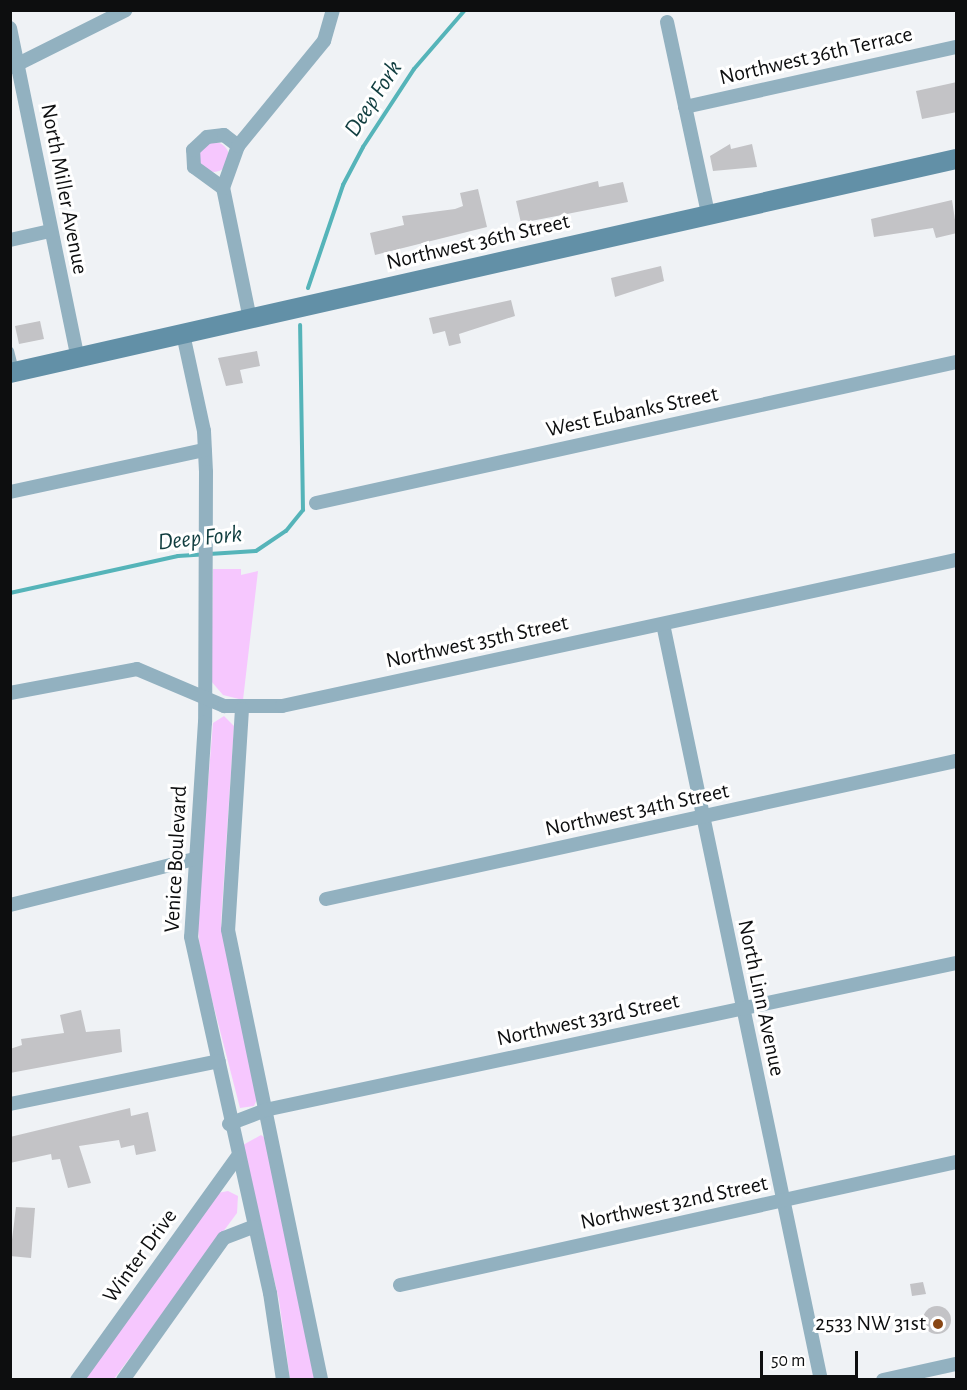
<!DOCTYPE html>
<style>
body{margin:0}
#map{position:relative;width:967px;height:1390px;overflow:hidden;background:#eff2f5;font-family:"Alegreya Sans",sans-serif}
div>[style]{position:absolute}
[style*='--x']{left:calc(var(--x)*1px);top:calc(var(--y)*1px);width:calc(var(--w)*1px);rotate:calc(var(--a)*1deg)}
.green>*{inset:0;background:#f6c7fe}
.round{border-radius:50%}
.stream>*{height:4px;margin:-2px;padding:0 2px;transform-origin:2px;border-radius:2px;background:#55b4b9}
.building>*{inset:0;background:#c3c3c6}
.lane>*{height:7px;margin:-3.5px;padding:0 3.5px;transform-origin:3.5px;border-radius:3.5px;background:#92b1c0}
.street>*{height:14px;margin:-7px;padding:0 7px;transform-origin:7px;border-radius:7px;background:#92b1c0}
.secondary>*{height:20px;margin:-10px;padding:0 10px;transform-origin:10px;border-radius:10px;background:#6290a7}
.dots>*{width:16px;height:16px;translate:-50% -50%;box-sizing:border-box;border:3px solid #fff;border-radius:50%}
span{translate:-50% -50%;white-space:nowrap;text-align:center;line-height:1.15;-webkit-text-stroke:6px #fff;paint-order:stroke}
.street-label{font-size:22px;color:#0d0e0f}
.poi-label{font-size:22px;color:#0d0e0f}
.right{translate:-100% -50%;text-align:right}
.water-label{font-size:24px;color:#103d3f;font-style:italic}
.frame{position:absolute;inset:0;border:12px solid #0d0e0f;pointer-events:none}
.scale{position:absolute;left:760px;top:1351px;width:98px;height:27px;box-sizing:border-box;border:3px solid #0d0e0f;border-top:0;padding-left:8px;font-size:18px;line-height:21px;white-space:nowrap;color:#0d0e0f;-webkit-text-stroke:4px #fff;paint-order:stroke}
</style>
<div id="map">
<div class="green">
<div class="round" style="left:199px;top:142px;width:30px;height:30px"></div>
<div style="clip-path:polygon(213px 569px,241px 569px,241px 575px,258px 571px,243px 700px,223px 695px,211px 681px)"></div>
<div style="clip-path:polygon(224px 716px,234px 726px,221px 923px,257px 1099px,254px 1106px,240px 1108px,201px 957px,197px 920px,213px 723px)"></div>
<div style="clip-path:polygon(261px 1135px,265px 1138px,315px 1379px,290px 1379px,279px 1300px,243px 1145px)"></div>
<div style="clip-path:polygon(228px 1191px,238px 1196px,237px 1213px,114px 1379px,85px 1380px,218px 1193px)"></div>
</div>
<div class="stream">
<div style="--x:308;--y:288;--w:109;--a:-71.2"></div>
<div style="--x:343;--y:185;--w:43;--a:-62.2"></div>
<div style="--x:363;--y:147;--w:93;--a:-56.8"></div>
<div style="--x:414;--y:69;--w:78;--a:-49.2"></div>
<div style="--x:10;--y:593;--w:172;--a:-12.4"></div>
<div style="--x:178;--y:556;--w:78;--a:-3.7"></div>
<div style="--x:256;--y:551;--w:36;--a:-34"></div>
<div style="--x:286;--y:531;--w:27;--a:-51"></div>
<div style="--x:303;--y:510;--w:185;--a:-90.9"></div>
</div>
<div class="building">
<div style="clip-path:polygon(957px 82px,957px 112px,922px 119px,916px 91px)"></div>
<div style="clip-path:polygon(730px 144px,731px 149px,752px 144px,757px 167px,713px 171px,710px 156px)"></div>
<div style="clip-path:polygon(598px 181px,599px 187px,623px 182px,628px 202px,521px 223px,516px 201px)"></div>
<div style="clip-path:polygon(478px 189px,487px 227px,375px 255px,370px 233px,404px 225px,402px 216px,455px 209px,463px 206px,460px 193px)"></div>
<div style="clip-path:polygon(952px 200px,957px 233px,936px 238px,933px 228px,874px 237px,871px 219px)"></div>
<div style="clip-path:polygon(661px 266px,664px 281px,615px 297px,611px 278px)"></div>
<div style="clip-path:polygon(511px 300px,515px 316px,459px 334px,461px 343px,449px 346px,445px 331px,433px 334px,429px 318px)"></div>
<div style="clip-path:polygon(40px 321px,44px 339px,19px 344px,15px 326px)"></div>
<div style="clip-path:polygon(257px 351px,260px 366px,240px 370px,243px 383px,226px 386px,218px 358px)"></div>
<div style="clip-path:polygon(81px 1010px,86px 1032px,120px 1029px,122px 1052px,10px 1073px,10px 1049px,22px 1045px,21px 1039px,64px 1033px,60px 1015px)"></div>
<div style="clip-path:polygon(130px 1108px,131px 1116px,148px 1112px,156px 1151px,136px 1155px,134px 1145px,121px 1148px,119px 1140px,79px 1146px,91px 1183px,68px 1188px,60px 1159px,52px 1160px,51px 1154px,10px 1163px,10px 1137px)"></div>
<div style="clip-path:polygon(16px 1207px,35px 1208px,31px 1258px,10px 1256px)"></div>
<div style="clip-path:polygon(923px 1282px,926px 1294px,912px 1296px,910px 1284px)"></div>
<div class="round" style="left:923px;top:1306px;width:28px;height:28px"></div>
</div>
<div class="lane">
<div style="--x:10;--y:350;--w:21;--a:76"></div>
</div>
<div class="street">
<div style="--x:667;--y:22;--w:196;--a:77.9"></div>
<div style="--x:10;--y:28;--w:337;--a:78.4"></div>
<div style="--x:12;--y:67;--w:127;--a:-26.6"></div>
<div style="--x:685;--y:107;--w:278;--a:-12.5"></div>
<div style="--x:223;--y:188;--w:36;--a:-144"></div>
<div style="--x:194;--y:167;--w:17;--a:-93"></div>
<div style="--x:193;--y:150;--w:19;--a:-43"></div>
<div style="--x:207;--y:137;--w:17;--a:-7"></div>
<div style="--x:224;--y:135;--w:18;--a:38"></div>
<div style="--x:10;--y:240;--w:41;--a:-12.7"></div>
<div style="--x:250;--y:319;--w:134;--a:-101.6"></div>
<div style="--x:223;--y:188;--w:45;--a:-70.3"></div>
<div style="--x:238;--y:146;--w:136;--a:-50.7"></div>
<div style="--x:324;--y:41;--w:32;--a:-74"></div>
<div style="--x:183;--y:334;--w:99;--a:77.8"></div>
<div style="--x:204;--y:431;--w:41;--a:87.2"></div>
<div style="--x:206;--y:472;--w:250;--a:90.2"></div>
<div style="--x:205;--y:722;--w:215;--a:93.7"></div>
<div style="--x:191;--y:937;--w:365;--a:77.5"></div>
<div style="--x:270;--y:1293;--w:88;--a:81.5"></div>
<div style="--x:10;--y:492;--w:199;--a:-12.2"></div>
<div style="--x:316;--y:503;--w:655;--a:-12.42"></div>
<div style="--x:663;--y:624;--w:772;--a:78.2"></div>
<div style="--x:10;--y:693;--w:129;--a:-10.7"></div>
<div style="--x:137;--y:669;--w:95;--a:23"></div>
<div style="--x:224;--y:706;--w:58;--a:0"></div>
<div style="--x:282;--y:706;--w:690;--a:-12.22"></div>
<div style="--x:242;--y:709;--w:221;--a:93.6"></div>
<div style="--x:228;--y:930;--w:460;--a:78.3"></div>
<div style="--x:326;--y:899;--w:645;--a:-12.36"></div>
<div style="--x:10;--y:905;--w:190;--a:-14"></div>
<div style="--x:10;--y:1104;--w:213;--a:-11.6"></div>
<div style="--x:229;--y:1124;--w:39;--a:-21"></div>
<div style="--x:265;--y:1110;--w:706;--a:-12.01"></div>
<div style="--x:400;--y:1285;--w:569;--a:-12.47"></div>
<div style="--x:77;--y:1380;--w:274;--a:-54.3"></div>
<div style="--x:123;--y:1380;--w:174;--a:-54.6"></div>
<div style="--x:224;--y:1238;--w:31;--a:-21"></div>
<div style="--x:883;--y:1380;--w:75;--a:-12.4"></div>
</div>
<div class="secondary">
<div style="--x:10;--y:373;--w:970;--a:-12.75"></div>
</div>
<div class="dots">
<div style="left:938px;top:1324px;background:#884614"></div>
</div>
<div class="street-label">
<span style="left:816px;top:56px;rotate:-13deg">Northwest 36th Terrace</span>
<span style="left:64px;top:189px;rotate:79deg">North Miller Avenue</span>
<span style="left:478px;top:242px;rotate:-13deg">Northwest 36th Street</span>
<span style="left:632px;top:412px;rotate:-12deg">West Eubanks Street</span>
<span style="left:477px;top:642px;rotate:-12deg">Northwest 35th Street</span>
<span style="left:637px;top:810px;rotate:-12deg">Northwest 34th Street</span>
<span style="left:176px;top:859px;rotate:-87deg">Venice Boulevard</span>
<span style="left:761px;top:998px;rotate:78deg">North Linn Avenue</span>
<span style="left:588px;top:1020px;rotate:-12deg">Northwest 33rd Street</span>
<span style="left:674px;top:1203px;rotate:-12deg">Northwest 32nd Street</span>
<span style="left:140px;top:1256px;rotate:-54deg">Winter Drive</span>
</div>
<div class="poi-label">
<span class="right" style="left:926px;top:1324px">2533 NW 31st</span>
</div>
<div class="water-label">
<span style="left:374px;top:99px;rotate:-57deg">Deep Fork</span>
<span style="left:200px;top:539px;rotate:-6deg">Deep Fork</span>
</div>
<div class="frame"></div>
<div class="scale">50 m</div>
</div>
